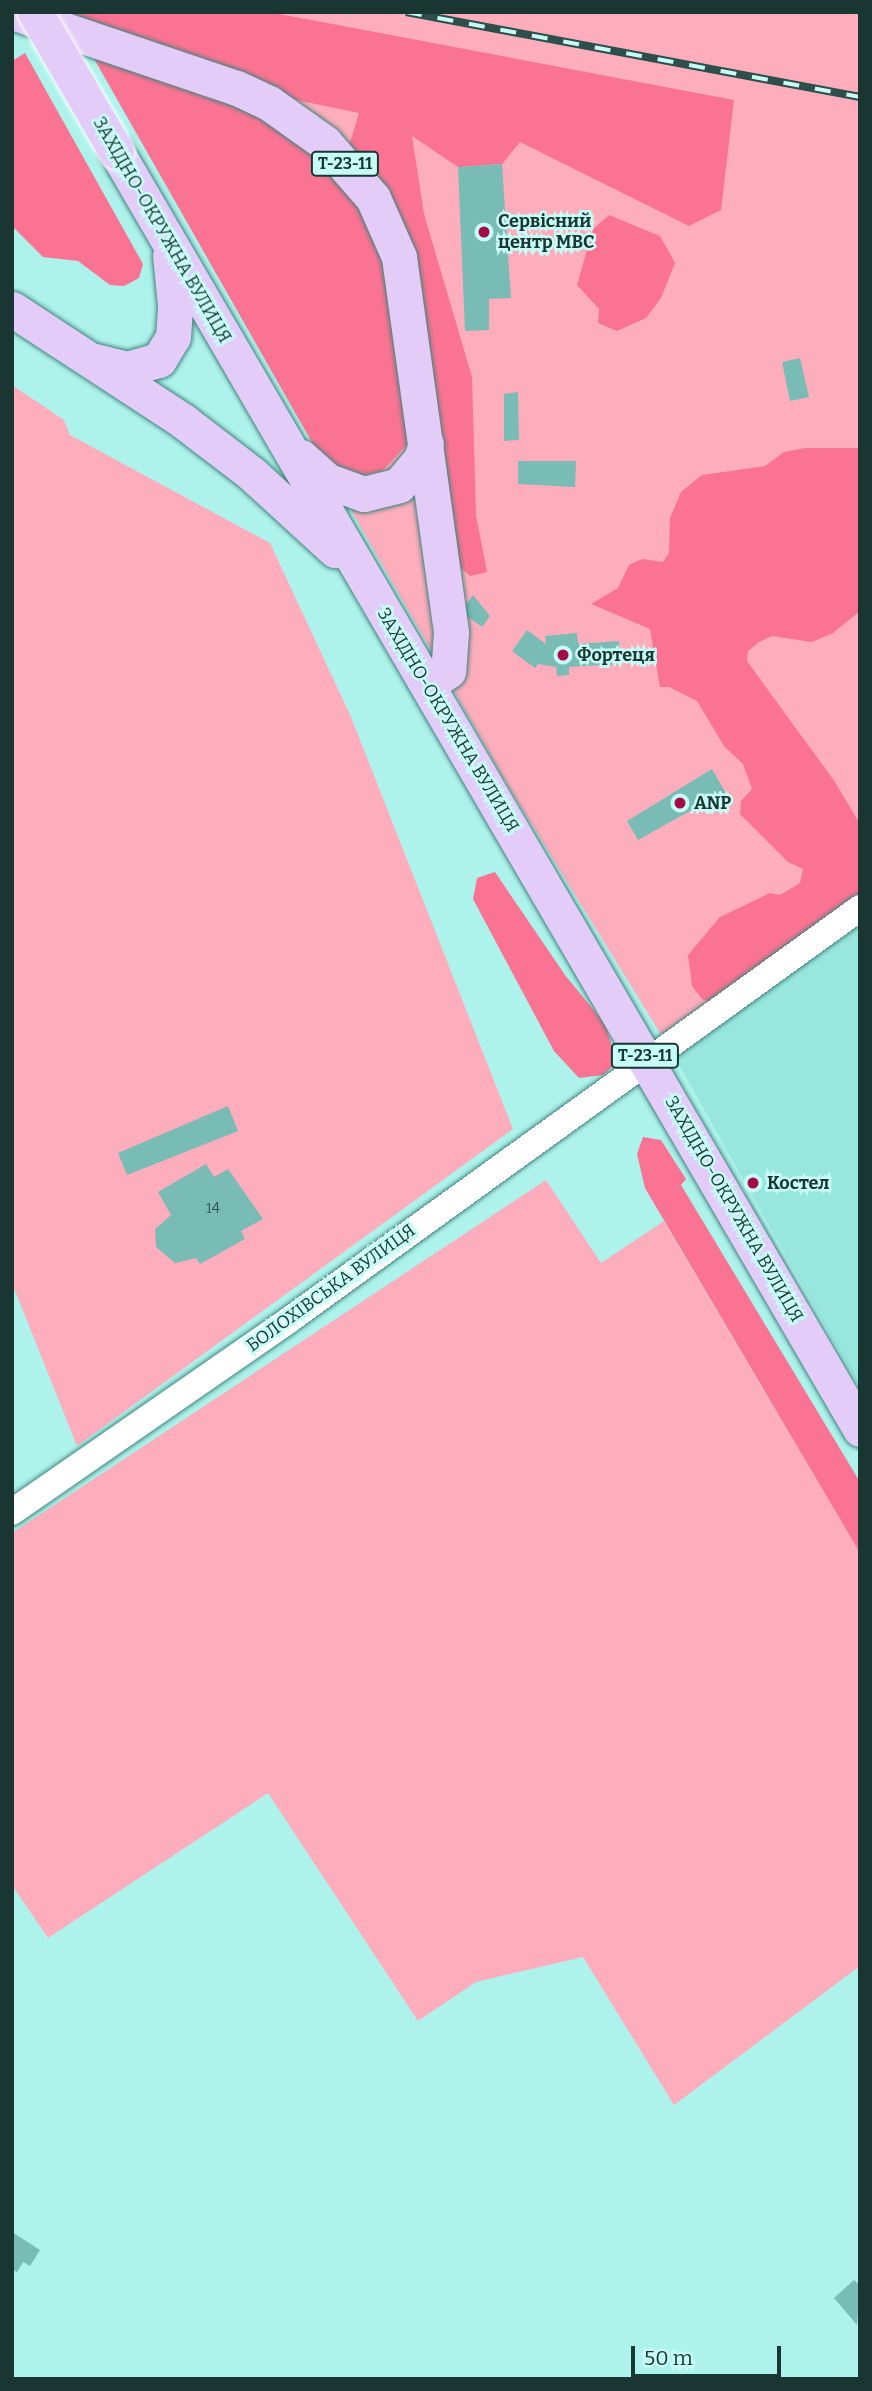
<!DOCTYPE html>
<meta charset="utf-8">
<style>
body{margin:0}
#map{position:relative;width:872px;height:2391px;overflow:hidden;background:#aef3eb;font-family:Bitter,serif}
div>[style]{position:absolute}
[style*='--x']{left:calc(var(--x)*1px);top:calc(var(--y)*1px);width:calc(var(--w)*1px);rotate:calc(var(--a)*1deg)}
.built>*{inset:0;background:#98e7df}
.green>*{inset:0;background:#feadbc}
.forest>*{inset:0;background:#fb7393}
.building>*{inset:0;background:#79bcb5}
.roads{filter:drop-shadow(0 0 2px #41847d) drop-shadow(0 0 2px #41847d)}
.minor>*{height:26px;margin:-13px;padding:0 13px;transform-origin:13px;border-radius:13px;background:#fff}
.major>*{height:35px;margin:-17.5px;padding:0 17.5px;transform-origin:17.5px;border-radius:17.5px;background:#e3cdf8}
.rail>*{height:8px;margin-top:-4px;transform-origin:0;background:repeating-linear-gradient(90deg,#c7fdf7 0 16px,#2d4e4a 0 32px);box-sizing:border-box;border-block:2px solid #2d4e4a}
.bridges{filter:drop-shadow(0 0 2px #fff) drop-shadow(0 0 2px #fff)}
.major-bridge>*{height:35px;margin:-17.5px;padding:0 17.5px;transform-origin:17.5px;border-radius:17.5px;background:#e3cdf8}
.dots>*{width:19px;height:19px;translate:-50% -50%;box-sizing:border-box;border:4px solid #c7fdf7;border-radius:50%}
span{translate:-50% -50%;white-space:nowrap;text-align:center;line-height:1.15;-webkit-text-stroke:5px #c7fdf7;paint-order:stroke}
.number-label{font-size:14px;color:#325854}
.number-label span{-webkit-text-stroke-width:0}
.shield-label span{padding:2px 5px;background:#c7fdf7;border:2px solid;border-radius:5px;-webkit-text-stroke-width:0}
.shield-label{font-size:16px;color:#1a3633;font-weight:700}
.poi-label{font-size:18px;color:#1a3633;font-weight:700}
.left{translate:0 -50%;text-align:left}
.street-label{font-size:18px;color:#1a3633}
.frame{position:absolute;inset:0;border:14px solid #1a3633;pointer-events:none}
.scale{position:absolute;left:631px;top:2346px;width:150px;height:32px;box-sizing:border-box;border:4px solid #1a3633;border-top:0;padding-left:9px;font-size:21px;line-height:24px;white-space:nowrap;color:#1a3633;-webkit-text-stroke:5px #c7fdf7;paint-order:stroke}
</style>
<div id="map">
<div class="built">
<div style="clip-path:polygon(860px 923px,860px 1388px,673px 1054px)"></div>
</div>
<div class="green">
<div style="clip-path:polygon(68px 12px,860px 12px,860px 923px,673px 1054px,508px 786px)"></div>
<div style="clip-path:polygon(12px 385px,64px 420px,70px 435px,270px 543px,351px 717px,513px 1129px,77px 1446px,12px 1283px)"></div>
<div style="clip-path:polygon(546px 1180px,601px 1263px,664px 1221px,860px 1553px,860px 1966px,674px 2105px,583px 1957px,476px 1982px,418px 2021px,268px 1793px,48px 1938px,12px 1885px,12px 1533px)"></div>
</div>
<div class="forest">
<div style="clip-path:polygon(12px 12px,269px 12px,734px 100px,721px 210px,689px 226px,520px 142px,502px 164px,458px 167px,412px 136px,424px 214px,472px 377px,476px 515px,487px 572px,470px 576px,452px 560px,413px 287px,348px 149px,359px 113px,239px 88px,350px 185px,378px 233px,409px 442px,382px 471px,364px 475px,322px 460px,80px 34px)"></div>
<div style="clip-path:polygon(25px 53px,143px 264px,139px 278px,124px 286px,110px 285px,78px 261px,43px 257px,12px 226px,12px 61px)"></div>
<div style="clip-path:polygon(609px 215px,660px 236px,675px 263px,661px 298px,646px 318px,617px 331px,598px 323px,599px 309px,577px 285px,593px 229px)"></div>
<div style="clip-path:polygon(805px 448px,860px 448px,860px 611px,833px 633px,812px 642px,772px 636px,759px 642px,748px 651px,747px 661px,835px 782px,860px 824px,860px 903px,721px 1005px,702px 999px,692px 986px,688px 955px,720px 917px,770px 893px,780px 895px,800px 883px,803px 869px,788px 862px,740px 814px,741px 801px,752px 789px,743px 764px,724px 746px,697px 701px,669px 687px,660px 687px,650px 629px,591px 604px,618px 588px,629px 565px,642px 559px,663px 562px,669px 553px,670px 518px,681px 492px,702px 475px,765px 466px,784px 452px)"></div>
<div style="clip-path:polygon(495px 872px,565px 975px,605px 1024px,617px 1062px,603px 1075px,579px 1078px,554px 1051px,473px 899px,477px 878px)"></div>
<div style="clip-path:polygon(643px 1137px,661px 1140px,686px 1179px,681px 1185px,860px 1482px,860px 1553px,645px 1188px,637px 1154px)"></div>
</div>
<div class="building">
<div style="clip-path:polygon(502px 164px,511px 298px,489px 299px,489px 330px,465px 331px,458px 167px)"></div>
<div style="clip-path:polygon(800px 358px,809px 397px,790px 401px,782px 362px)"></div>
<div style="clip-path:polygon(518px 392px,519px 440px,504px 441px,504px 394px)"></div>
<div style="clip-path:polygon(518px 461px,576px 461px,575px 487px,518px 484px)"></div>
<div style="clip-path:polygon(473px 595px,490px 616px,482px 627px,461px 612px)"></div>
<div style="clip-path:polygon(527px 630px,546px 644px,545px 636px,577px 633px,578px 644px,619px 641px,620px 664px,569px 667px,569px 675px,557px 676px,556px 667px,538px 664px,535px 668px,512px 651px)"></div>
<div style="clip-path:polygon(712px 769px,727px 795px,708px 805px,706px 802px,638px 840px,627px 821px)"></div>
<div style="clip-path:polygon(228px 1106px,238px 1131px,127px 1175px,118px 1153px)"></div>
<div style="clip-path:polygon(206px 1164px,214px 1177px,228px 1169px,263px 1219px,241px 1231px,245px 1239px,200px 1264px,196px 1258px,175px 1263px,156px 1247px,155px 1229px,171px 1215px,158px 1192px)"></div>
<div style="clip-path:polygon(12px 2232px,40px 2250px,30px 2266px,23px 2262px,17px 2272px,12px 2269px)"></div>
<div style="clip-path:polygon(854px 2280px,860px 2286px,857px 2325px,834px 2298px)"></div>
</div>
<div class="roads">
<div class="minor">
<div style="--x:12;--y:1512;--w:337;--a:-34.7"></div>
<div style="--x:289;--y:1320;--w:704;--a:-35.81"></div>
</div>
<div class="major">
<div style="--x:12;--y:12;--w:237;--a:18.7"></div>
<div style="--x:237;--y:88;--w:35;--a:25"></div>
<div style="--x:269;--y:103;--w:69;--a:35.5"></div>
<div style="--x:325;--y:143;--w:73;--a:48.9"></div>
<div style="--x:373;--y:198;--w:64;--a:66.2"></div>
<div style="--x:399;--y:257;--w:379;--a:82.1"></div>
<div style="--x:451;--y:632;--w:39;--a:94"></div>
<div style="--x:448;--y:671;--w:25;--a:146"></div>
<div style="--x:116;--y:151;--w:1479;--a:59.79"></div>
<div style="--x:12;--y:309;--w:204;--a:33.2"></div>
<div style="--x:183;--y:421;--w:87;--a:37.5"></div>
<div style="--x:252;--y:474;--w:113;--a:42.5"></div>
<div style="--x:95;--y:361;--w:33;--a:14"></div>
<div style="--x:127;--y:369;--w:33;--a:-16"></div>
<div style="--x:159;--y:360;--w:27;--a:-59"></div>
<div style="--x:173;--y:337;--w:32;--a:-86"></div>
<div style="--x:175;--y:305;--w:50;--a:-95.7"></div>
<div style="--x:301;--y:457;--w:36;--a:42"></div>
<div style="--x:328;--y:481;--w:38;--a:20"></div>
<div style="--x:364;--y:494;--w:36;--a:-14"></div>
<div style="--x:399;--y:485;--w:34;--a:-50"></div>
<div style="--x:421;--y:459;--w:16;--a:-72"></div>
</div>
</div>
<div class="rail">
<div style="--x:406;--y:12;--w:462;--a:10.6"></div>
</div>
<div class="bridges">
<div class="major-bridge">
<div style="--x:35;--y:12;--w:161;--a:59.8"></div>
</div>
</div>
<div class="dots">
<div style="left:484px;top:232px;background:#a40c47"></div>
<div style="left:563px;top:655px;background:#a40c47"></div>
<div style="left:680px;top:803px;background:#a40c47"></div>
<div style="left:753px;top:1183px;background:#a40c47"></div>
</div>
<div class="number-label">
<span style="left:213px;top:1209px">14</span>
</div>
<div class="shield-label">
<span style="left:345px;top:164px">Т-23-11</span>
<span style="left:645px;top:1056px">Т-23-11</span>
</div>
<div class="poi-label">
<span class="left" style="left:498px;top:232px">Сервісний<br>центр МВС</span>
<span class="left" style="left:577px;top:655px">Фортеця</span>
<span class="left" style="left:694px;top:803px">ANP</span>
<span class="left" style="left:767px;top:1183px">Костел</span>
</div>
<div class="street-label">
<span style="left:162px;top:230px;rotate:60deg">ЗАХІДНО-ОКРУЖНА ВУЛИЦЯ</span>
<span style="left:448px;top:720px;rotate:59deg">ЗАХІДНО-ОКРУЖНА ВУЛИЦЯ</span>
<span style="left:734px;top:1209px;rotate:60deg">ЗАХІДНО-ОКРУЖНА ВУЛИЦЯ</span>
<span style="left:331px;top:1288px;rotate:-36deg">БОЛОХІВСЬКА ВУЛИЦЯ</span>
</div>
<div class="frame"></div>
<div class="scale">50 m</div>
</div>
